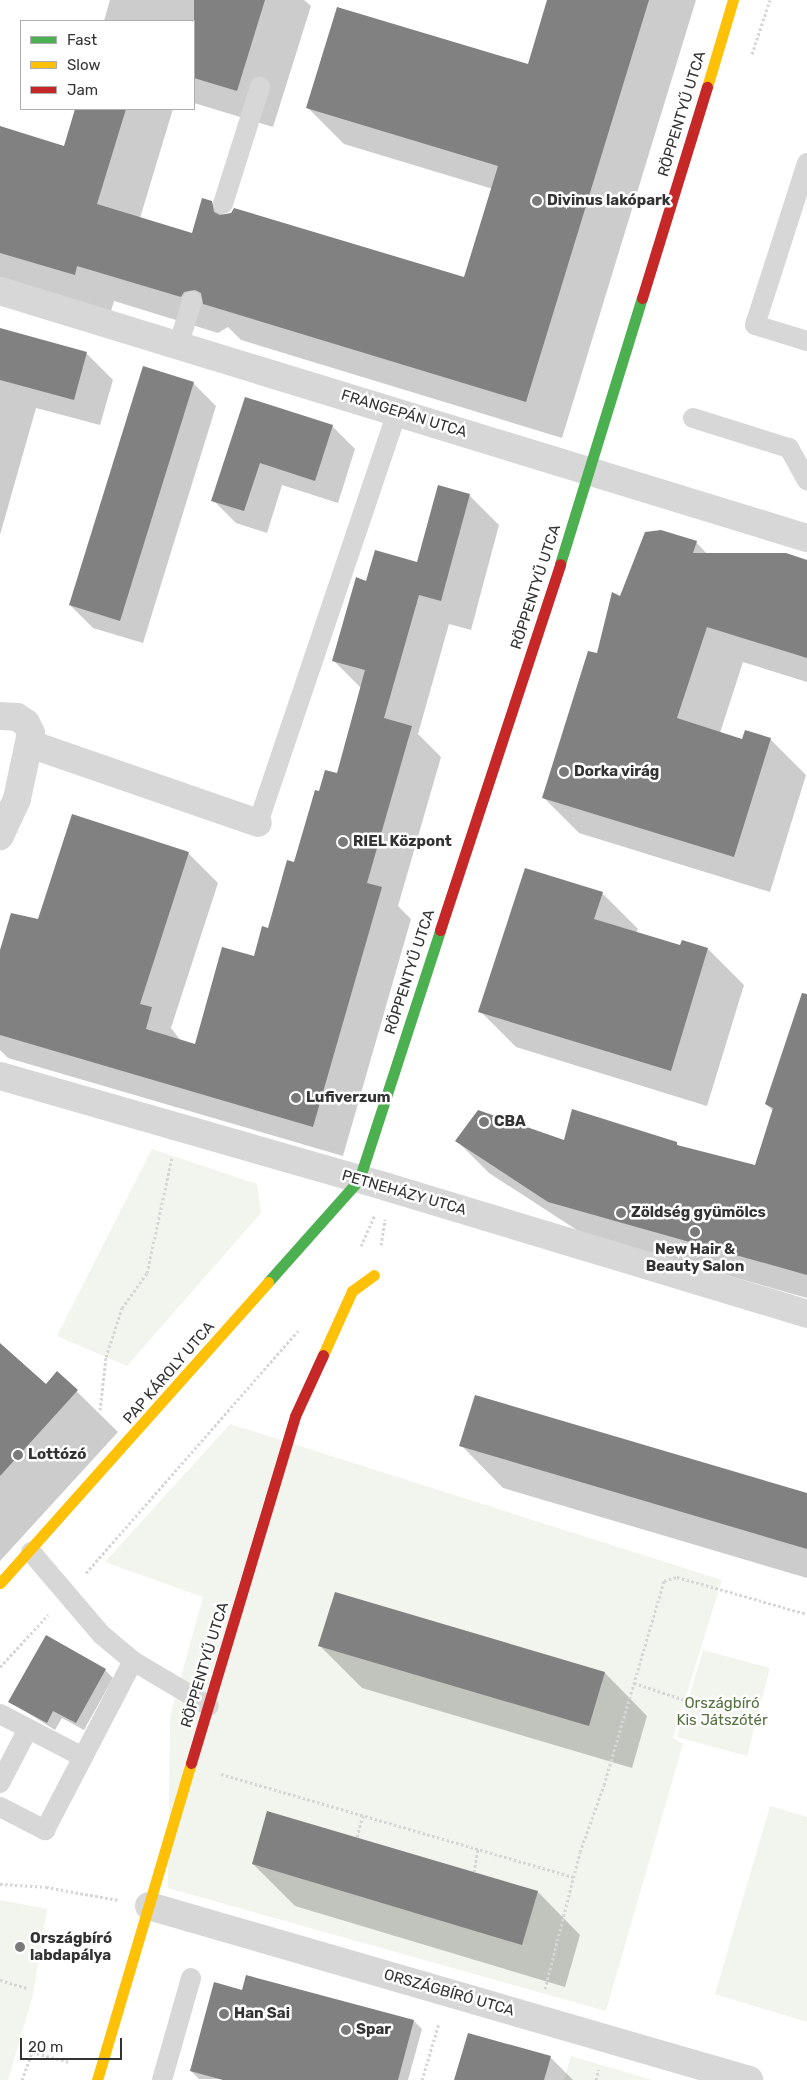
<!DOCTYPE html>
<meta charset="utf-8">
<style>
body{margin:0}
#map{position:relative;width:807px;height:2080px;overflow:hidden;background:#fff;font-family:Rubik,sans-serif}
div>[style]{position:absolute}
[style*='--x']{left:calc(var(--x)*1px);top:calc(var(--y)*1px);width:calc(var(--w)*1px);rotate:calc(var(--a)*1deg)}
.green>*{inset:0;background:#f1f5ed}
.shadow>*{inset:0;background:#0003}
.building>*{inset:0;background:#818181}
.path>*{height:3px;margin-top:-1.5px;transform-origin:0;background:repeating-linear-gradient(90deg,#d6d6d6 0 2.5px,transparent 0 5px)}
.lane>*{height:20px;margin:-10px;padding:0 10px;transform-origin:10px;border-radius:10px;background:#d7d7d7}
.street>*{height:28px;margin:-14px;padding:0 14px;transform-origin:14px;border-radius:14px;background:#d7d7d7}
.fast>*{height:11px;margin:-5.5px;padding:0 5.5px;transform-origin:5.5px;border-radius:5.5px;background:#4caf50}
.slow>*{height:11px;margin:-5.5px;padding:0 5.5px;transform-origin:5.5px;border-radius:5.5px;background:#ffc107}
.jam>*{height:11px;margin:-5.5px;padding:0 5.5px;transform-origin:5.5px;border-radius:5.5px;background:#c62828}
.dots>*{width:14px;height:14px;translate:-50% -50%;box-sizing:border-box;border:2px solid #fff;border-radius:50%}
span{translate:-50% -50%;white-space:nowrap;text-align:center;line-height:1.15;-webkit-text-stroke:5px #fff;paint-order:stroke}
.street-label{font-size:15px;color:#333}
.poi-label{font-size:15px;color:#333;font-weight:700}
.left{translate:0 -50%;text-align:left}
.park-label{font-size:15px;color:#56703f}
.legend{position:absolute;left:20px;top:20px;width:175px;height:90px;box-sizing:border-box;background:#fff;border:1px solid #adadad;margin:0;padding:6px 9px;list-style:none;font-size:15px;color:#333}
.legend li{display:flex;align-items:center;gap:10px;height:25px}
.legend b{width:25px;border:1px solid #adadad}
.scale{position:absolute;left:20px;top:2038px;width:102px;height:22px;box-sizing:border-box;border:2px solid #333;border-top:0;padding-left:6px;font-size:15px;line-height:18px;white-space:nowrap;color:#333;-webkit-text-stroke:4px #fff;paint-order:stroke}
</style>
<div id="map">
<div class="green">
<div style="clip-path:polygon(152px 1149px,257px 1184px,261px 1213px,127px 1366px,57px 1336px)"></div>
<div style="clip-path:polygon(230px 1424px,722px 1580px,673px 1738px,683px 1744px,606px 2011px,168px 1888px,170px 1717px,203px 1597px,105px 1562px)"></div>
<div style="clip-path:polygon(703px 1650px,770px 1668px,747px 1756px,677px 1737px)"></div>
<div style="clip-path:polygon(770px 1806px,807px 1817px,807px 2022px,715px 1994px)"></div>
<div style="clip-path:polygon(0 1900px,47px 1909px,33px 1995px,8px 2080px,0 2080px)"></div>
<div style="clip-path:polygon(571px 2056px,652px 2080px,564px 2080px)"></div>
</div>
<div class="shadow">
<div style="clip-path:polygon(110px 0,304px 0,311px 6px,273px 127px,194px 103px,194px 21px,104px 21px)"></div>
<div style="clip-path:polygon(549px 0,696px 0,562px 438px,241px 340px,228px 327px,218px 333px,114px 301px,111px 311px,0 277px,0 127px,65px 147px,77px 109px,173px 109px,140px 218px,192px 234px,211px 202px,225px 216px,465px 279px,493px 189px,344px 144px,307px 107px,528px 66px)"></div>
<div style="clip-path:polygon(0 329px,87px 354px,113px 380px,100px 425px,36px 408px,0 535px)"></div>
<div style="clip-path:polygon(193px 383px,216px 406px,143px 643px,93px 628px,70px 605px)"></div>
<div style="clip-path:polygon(246px 398px,332px 426px,355px 449px,338px 503px,282px 485px,267px 533px,236px 523px,213px 500px)"></div>
<div style="clip-path:polygon(469px 495px,499px 525px,471px 630px,449px 624px,418px 734px,441px 757px,398px 906px,411px 919px,343px 1156px,8px 1058px,0 1050px,0 955px,39px 921px,188px 853px,218px 883px,171px 1028px,181px 1041px,196px 1045px,255px 958px,269px 929px,320px 793px,337px 775px,362px 689px,333px 660px,367px 582px,418px 563px)"></div>
<div style="clip-path:polygon(696px 542px,708px 555px,807px 561px,807px 682px,743px 662px,720px 733px,743px 740px,770px 739px,806px 775px,770px 892px,579px 833px,543px 797px,621px 597px)"></div>
<div style="clip-path:polygon(602px 893px,638px 929px,636px 934px,680px 947px,682px 942px,708px 949px,744px 985px,707px 1106px,516px 1047px,480px 1011px)"></div>
<div style="clip-path:polygon(807px 1026px,807px 1298px,583px 1234px,489px 1173px,457px 1141px,677px 1144px,681px 1148px,756px 1167px,773px 1111px,766px 1104px)"></div>
<div style="clip-path:polygon(0 1353px,46px 1385px,57px 1372px,118px 1432px,0 1561px)"></div>
<div style="clip-path:polygon(461px 1445px,807px 1495px,807px 1578px,503px 1488px)"></div>
<div style="clip-path:polygon(335px 1594px,605px 1673px,647px 1716px,632px 1768px,362px 1688px,320px 1646px)"></div>
<div style="clip-path:polygon(105px 1670px,113px 1678px,84px 1730px,62px 1718px,55px 1730px,10px 1702px)"></div>
<div style="clip-path:polygon(268px 1812px,538px 1892px,580px 1935px,565px 1987px,295px 1906px,253px 1864px)"></div>
<div style="clip-path:polygon(243px 1991px,414px 2021px,422px 2029px,408px 2080px,199px 2079px,191px 2071px)"></div>
<div style="clip-path:polygon(550px 2057px,573px 2080px,456px 2080px)"></div>
</div>
<div class="building">
<div style="clip-path:polygon(194px 0,265px 0,237px 91px,194px 78px)"></div>
<div style="clip-path:polygon(547px 0,649px 0,526px 402px,203px 304px,201px 293px,195px 290px,184px 292px,181px 297px,77px 266px,75px 275px,0 253px,0 126px,64px 146px,75px 109px,126px 109px,97px 204px,192px 233px,202px 198px,212px 201px,214px 212px,220px 215px,231px 213px,234px 208px,464px 277px,498px 166px,306px 108px,337px 7px,528px 64px)"></div>
<div style="clip-path:polygon(0 328px,87px 352px,74px 400px,0 380px)"></div>
<div style="clip-path:polygon(143px 366px,194px 382px,120px 621px,69px 605px)"></div>
<div style="clip-path:polygon(245px 397px,333px 425px,315px 481px,260px 463px,244px 511px,211px 501px)"></div>
<div style="clip-path:polygon(438px 485px,470px 494px,441px 601px,419px 595px,384px 718px,412px 726px,367px 883px,382px 887px,313px 1127px,0 1035px,0 950px,11px 913px,38px 919px,72px 814px,189px 852px,140px 1004px,152px 1007px,146px 1029px,195px 1044px,222px 947px,254px 956px,262px 926px,268px 928px,287px 860px,294px 862px,315px 790px,319px 791px,325px 770px,337px 773px,365px 670px,332px 661px,356px 577px,366px 581px,375px 550px,417px 562px)"></div>
<div style="clip-path:polygon(661px 530px,697px 541px,693px 553px,786px 553px,807px 560px,807px 658px,707px 627px,677px 718px,742px 739px,745px 730px,771px 738px,734px 857px,542px 798px,588px 651px,597px 653px,612px 592px,620px 596px,645px 532px)"></div>
<div style="clip-path:polygon(525px 868px,603px 892px,594px 919px,680px 945px,682px 940px,708px 948px,671px 1071px,478px 1012px)"></div>
<div style="clip-path:polygon(802px 993px,807px 994px,807px 1275px,548px 1202px,455px 1141px,478px 1110px,564px 1140px,572px 1109px,677px 1142px,677px 1145px,755px 1165px,773px 1108px,765px 1104px)"></div>
<div style="clip-path:polygon(0 1343px,46px 1384px,57px 1371px,78px 1390px,0 1476px)"></div>
<div style="clip-path:polygon(475px 1395px,807px 1493px,807px 1549px,459px 1446px)"></div>
<div style="clip-path:polygon(335px 1592px,605px 1672px,589px 1726px,318px 1646px)"></div>
<div style="clip-path:polygon(46px 1635px,106px 1669px,76px 1723px,53px 1711px,47px 1723px,8px 1702px)"></div>
<div style="clip-path:polygon(267px 1811px,538px 1891px,522px 1945px,252px 1864px)"></div>
<div style="clip-path:polygon(246px 1975px,414px 2020px,398px 2080px,223px 2080px,190px 2071px,214px 1982px,242px 1990px)"></div>
<div style="clip-path:polygon(468px 2033px,551px 2056px,544px 2080px,454px 2080px)"></div>
</div>
<div class="path">
<div style="--x:752;--y:54;--w:57;--a:-71.6"></div>
<div style="--x:381;--y:1245;--w:26;--a:-81"></div>
<div style="--x:361;--y:1246;--w:34;--a:-66"></div>
<div style="--x:100;--y:1410;--w:53;--a:-83.5"></div>
<div style="--x:106;--y:1357;--w:52;--a:-71.9"></div>
<div style="--x:122;--y:1308;--w:43;--a:-54.5"></div>
<div style="--x:147;--y:1273;--w:119;--a:-77.8"></div>
<div style="--x:86;--y:1573;--w:322;--a:-48.8"></div>
<div style="--x:0;--y:1667;--w:71;--a:-47.3"></div>
<div style="--x:634;--y:1683;--w:57;--a:18.4"></div>
<div style="--x:221;--y:1774;--w:367;--a:16.3"></div>
<div style="--x:357;--y:1837;--w:22;--a:-74"></div>
<div style="--x:474;--y:1872;--w:23;--a:-80"></div>
<div style="--x:0;--y:1884;--w:46;--a:3.7"></div>
<div style="--x:46;--y:1887;--w:73;--a:10.2"></div>
<div style="--x:0;--y:1980;--w:28;--a:17"></div>
<div style="--x:545;--y:1989;--w:141;--a:-75.7"></div>
<div style="--x:580;--y:1852;--w:71;--a:-70.3"></div>
<div style="--x:604;--y:1785;--w:213;--a:-73.6"></div>
<div style="--x:664;--y:1581;--w:14;--a:-17"></div>
<div style="--x:677;--y:1577;--w:135;--a:15.9"></div>
<div style="--x:22;--y:2080;--w:30;--a:-70"></div>
<div style="--x:32;--y:2052;--w:39;--a:15"></div>
<div style="--x:422;--y:2080;--w:59;--a:-73.4"></div>
<div style="--x:596;--y:2080;--w:11;--a:-75"></div>
</div>
<div class="lane">
<div style="--x:807;--y:163;--w:170;--a:107.8"></div>
<div style="--x:755;--y:325;--w:54;--a:17.1"></div>
<div style="--x:223;--y:204;--w:123;--a:-72.5"></div>
<div style="--x:178;--y:346;--w:47;--a:-72.7"></div>
<div style="--x:693;--y:418;--w:101;--a:17.4"></div>
<div style="--x:789;--y:448;--w:37;--a:61"></div>
<div style="--x:258;--y:823;--w:434;--a:-71.3"></div>
<div style="--x:31;--y:1552;--w:109;--a:49.5"></div>
<div style="--x:102;--y:1635;--w:40;--a:40"></div>
<div style="--x:133;--y:1661;--w:88;--a:30.6"></div>
<div style="--x:0;--y:1714;--w:93;--a:27.4"></div>
<div style="--x:83;--y:1757;--w:108;--a:-62.5"></div>
<div style="--x:0;--y:1783;--w:61;--a:-62.6"></div>
<div style="--x:0;--y:1807;--w:51;--a:27.1"></div>
<div style="--x:45;--y:1830;--w:82;--a:-62.5"></div>
<div style="--x:162;--y:2080;--w:106;--a:-74.1"></div>
</div>
<div class="street">
<div style="--x:0;--y:291;--w:844;--a:17.02"></div>
<div style="--x:0;--y:716;--w:17;--a:3"></div>
<div style="--x:17;--y:717;--w:11;--a:34"></div>
<div style="--x:26;--y:723;--w:11;--a:63"></div>
<div style="--x:31;--y:733;--w:67;--a:102"></div>
<div style="--x:17;--y:799;--w:41;--a:114.7"></div>
<div style="--x:30;--y:744;--w:241;--a:19.1"></div>
<div style="--x:0;--y:1076;--w:403;--a:16"></div>
<div style="--x:387;--y:1187;--w:439;--a:16.8"></div>
<div style="--x:149;--y:1906;--w:625;--a:16.17"></div>
</div>
<div class="fast">
<div style="--x:560;--y:564;--w:278;--a:-72.9"></div>
<div style="--x:268;--y:1282;--w:137;--a:-48.3"></div>
<div style="--x:359;--y:1180;--w:263;--a:-72"></div>
</div>
<div class="slow">
<div style="--x:707;--y:87;--w:91;--a:-73.4"></div>
<div style="--x:323;--y:1355;--w:70;--a:-65.6"></div>
<div style="--x:352;--y:1291;--w:27;--a:-36"></div>
<div style="--x:0;--y:1583;--w:403;--a:-48.3"></div>
<div style="--x:97;--y:2080;--w:331;--a:-73.5"></div>
</div>
<div class="jam">
<div style="--x:642;--y:298;--w:221;--a:-72.9"></div>
<div style="--x:440;--y:930;--w:385;--a:-71.8"></div>
<div style="--x:191;--y:1763;--w:362;--a:-73.3"></div>
<div style="--x:295;--y:1416;--w:67;--a:-65.3"></div>
</div>
<div class="dots">
<div style="left:537px;top:201px;background:#7a7a7a"></div>
<div style="left:564px;top:772px;background:#7a7a7a"></div>
<div style="left:343px;top:842px;background:#7a7a7a"></div>
<div style="left:296px;top:1098px;background:#7a7a7a"></div>
<div style="left:484px;top:1122px;background:#7a7a7a"></div>
<div style="left:621px;top:1213px;background:#7a7a7a"></div>
<div style="left:695px;top:1232px;background:#7a7a7a"></div>
<div style="left:18px;top:1455px;background:#7a7a7a"></div>
<div style="left:20px;top:1947px;background:#7a7a7a"></div>
<div style="left:224px;top:2014px;background:#7a7a7a"></div>
<div style="left:346px;top:2030px;background:#7a7a7a"></div>
</div>
<div class="street-label">
<span style="left:682px;top:114px;rotate:-73deg">RÖPPENTYŰ UTCA</span>
<span style="left:404px;top:414px;rotate:17deg">FRANGEPÁN UTCA</span>
<span style="left:536px;top:587px;rotate:-72deg">RÖPPENTYŰ UTCA</span>
<span style="left:410px;top:972px;rotate:-72deg">RÖPPENTYŰ UTCA</span>
<span style="left:404px;top:1193px;rotate:16deg">PETNEHÁZY UTCA</span>
<span style="left:169px;top:1373px;rotate:-49deg">PAP KÁROLY UTCA</span>
<span style="left:205px;top:1665px;rotate:-73deg">RÖPPENTYŰ UTCA</span>
<span style="left:449px;top:1993px;rotate:16deg">ORSZÁGBÍRÓ UTCA</span>
</div>
<div class="poi-label">
<span class="left" style="left:547px;top:201px">Divinus lakópark</span>
<span class="left" style="left:574px;top:772px">Dorka virág</span>
<span class="left" style="left:353px;top:842px">RIEL Központ</span>
<span class="left" style="left:306px;top:1098px">Lufiverzum</span>
<span class="left" style="left:494px;top:1122px">CBA</span>
<span class="left" style="left:631px;top:1213px">Zöldség gyümölcs</span>
<span style="left:695px;top:1258px">New Hair &amp;<br>Beauty Salon</span>
<span class="left" style="left:28px;top:1455px">Lottózó</span>
<span class="left" style="left:30px;top:1947px">Országbíró<br>labdapálya</span>
<span class="left" style="left:234px;top:2014px">Han Sai</span>
<span class="left" style="left:356px;top:2030px">Spar</span>
</div>
<div class="park-label">
<span style="left:722px;top:1712px">Országbíró<br>Kis Játszótér</span>
</div>
<ul class="legend">
<li><b style="height:6px;background:#4caf50"></b>Fast</li>
<li><b style="height:6px;background:#ffc107"></b>Slow</li>
<li><b style="height:6px;background:#c62828"></b>Jam</li>
</ul>
<div class="scale">20 m</div>
</div>
